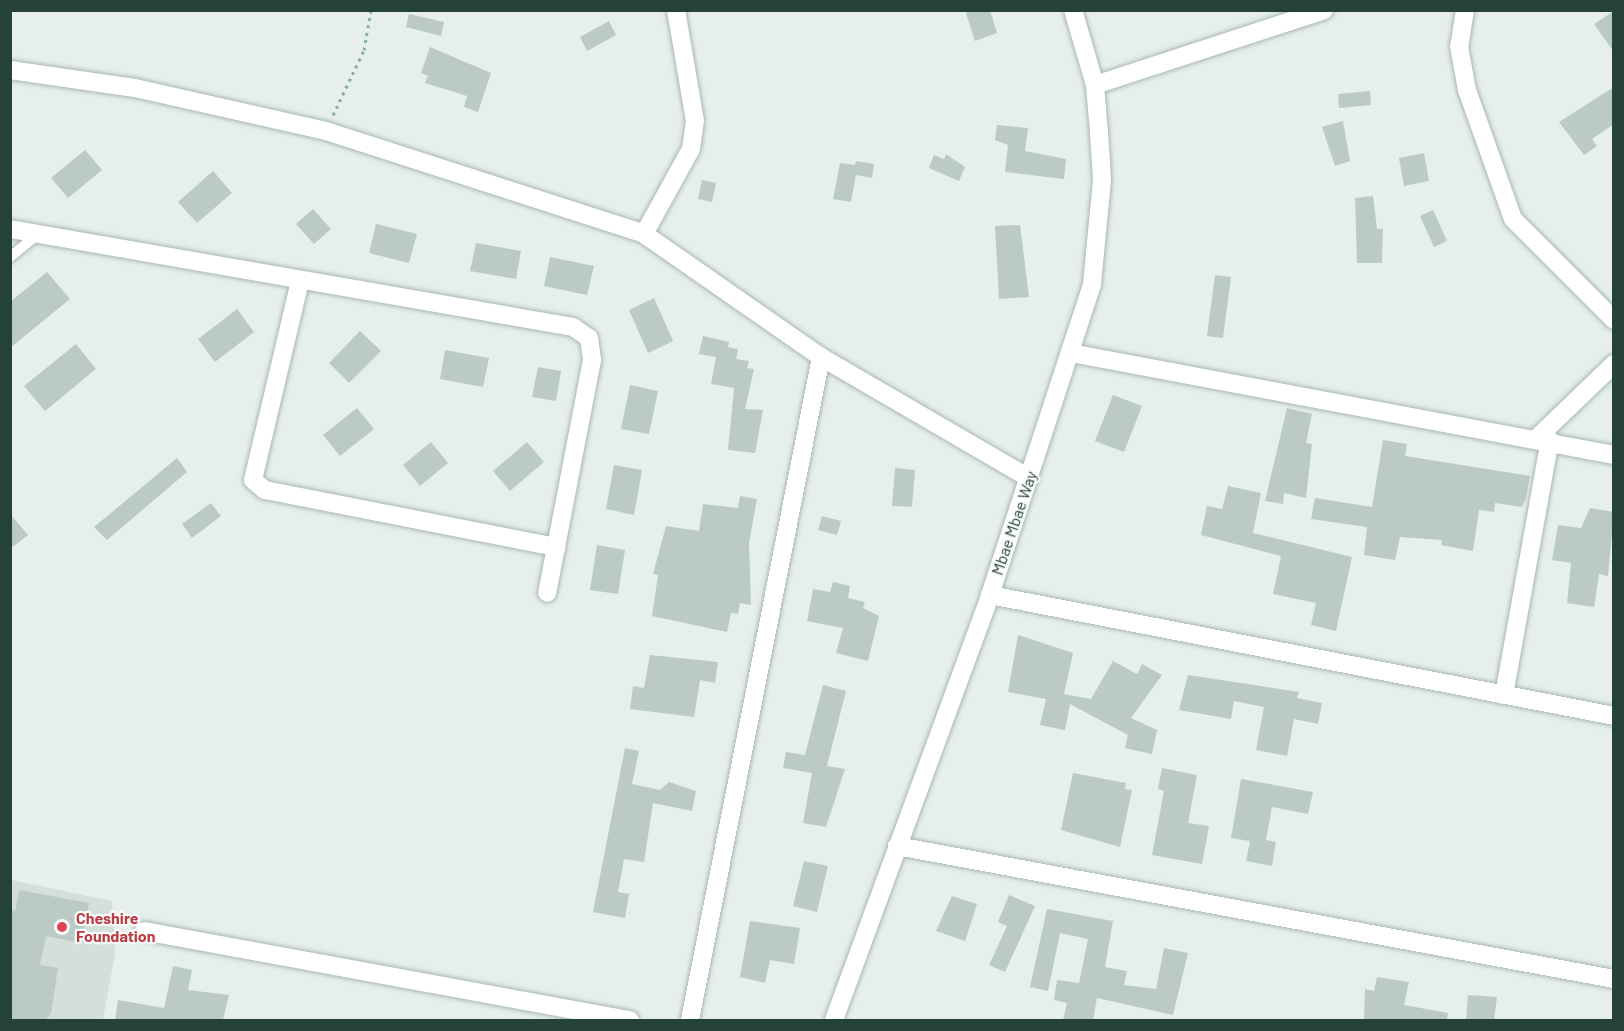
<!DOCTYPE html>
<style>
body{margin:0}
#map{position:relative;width:1624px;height:1031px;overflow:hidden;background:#e6efeb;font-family:Barlow,sans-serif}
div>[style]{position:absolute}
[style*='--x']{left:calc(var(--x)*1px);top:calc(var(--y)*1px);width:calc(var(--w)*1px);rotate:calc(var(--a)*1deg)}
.built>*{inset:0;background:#d4dfda}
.building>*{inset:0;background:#bbcac4}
.path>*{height:3px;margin-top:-1.5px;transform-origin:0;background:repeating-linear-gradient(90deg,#86b3a5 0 3px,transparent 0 7.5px)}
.roads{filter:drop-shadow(0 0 2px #a8b8b2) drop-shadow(0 0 2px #a8b8b2)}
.lane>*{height:10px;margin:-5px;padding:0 5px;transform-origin:5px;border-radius:5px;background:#fff}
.street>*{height:18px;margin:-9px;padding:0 9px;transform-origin:9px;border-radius:9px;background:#fff}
.secondary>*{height:18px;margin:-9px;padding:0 9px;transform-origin:9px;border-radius:9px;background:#fff}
.dots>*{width:16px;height:16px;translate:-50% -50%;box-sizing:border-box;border:3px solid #f7fbf9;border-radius:50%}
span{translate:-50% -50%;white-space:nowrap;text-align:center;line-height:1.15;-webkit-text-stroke:4.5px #f7fbf9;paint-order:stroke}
.street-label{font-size:16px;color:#24423a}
.health-label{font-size:16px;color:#be3a42;font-weight:700}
.left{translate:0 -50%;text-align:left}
.frame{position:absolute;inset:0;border:12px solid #24423a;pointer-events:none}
</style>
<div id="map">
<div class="built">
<div style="clip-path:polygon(11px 880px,112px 901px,115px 953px,103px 1020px,11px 1020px)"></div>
</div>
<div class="building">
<div style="clip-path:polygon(965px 10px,990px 10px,997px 33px,975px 41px)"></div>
<div style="clip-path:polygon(1614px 11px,1614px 52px,1594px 24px)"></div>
<div style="clip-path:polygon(409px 14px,444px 22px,441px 36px,406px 27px)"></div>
<div style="clip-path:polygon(609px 21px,616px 35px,587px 51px,580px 37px)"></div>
<div style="clip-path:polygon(430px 47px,491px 73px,478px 112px,464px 107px,467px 96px,425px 83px,428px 76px,421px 73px)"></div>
<div style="clip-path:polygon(1614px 87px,1614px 124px,1592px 139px,1597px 146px,1584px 155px,1559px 122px)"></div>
<div style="clip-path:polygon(1370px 91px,1371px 105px,1339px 108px,1338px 94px)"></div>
<div style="clip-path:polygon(1343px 121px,1350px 161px,1335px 166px,1322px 127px)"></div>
<div style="clip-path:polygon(997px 125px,1028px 128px,1025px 151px,1066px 159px,1064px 179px,1005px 172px,1008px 145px,995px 140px)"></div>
<div style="clip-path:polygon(85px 150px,102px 170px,68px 198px,51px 178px)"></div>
<div style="clip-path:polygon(1424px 153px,1429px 181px,1404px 186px,1399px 158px)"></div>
<div style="clip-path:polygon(946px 154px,965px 167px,959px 181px,929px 168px,934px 155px,944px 159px)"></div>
<div style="clip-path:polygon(856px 161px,874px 164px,872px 178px,856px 175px,851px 202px,833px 199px,840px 163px,855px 165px)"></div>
<div style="clip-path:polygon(213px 171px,232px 193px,197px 223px,178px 202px)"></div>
<div style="clip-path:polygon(702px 180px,716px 183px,712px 202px,698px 199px)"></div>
<div style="clip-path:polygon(1373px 196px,1377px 229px,1383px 229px,1382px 263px,1357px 263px,1355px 198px)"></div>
<div style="clip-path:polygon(313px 209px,331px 229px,314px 244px,296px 224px)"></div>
<div style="clip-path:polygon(1433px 210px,1447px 241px,1434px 247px,1420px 216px)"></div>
<div style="clip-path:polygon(376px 224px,417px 234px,409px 263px,369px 253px)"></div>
<div style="clip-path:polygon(1020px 225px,1029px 297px,999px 299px,995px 226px)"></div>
<div style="clip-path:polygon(476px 243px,521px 251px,516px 279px,470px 271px)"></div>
<div style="clip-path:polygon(550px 257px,594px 266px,587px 295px,544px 286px)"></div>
<div style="clip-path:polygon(47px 272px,70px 299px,10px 348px,10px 302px)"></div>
<div style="clip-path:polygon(1215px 275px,1231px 277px,1223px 338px,1207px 336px)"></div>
<div style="clip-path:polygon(654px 298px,673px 341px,648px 353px,629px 310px)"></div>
<div style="clip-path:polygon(237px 309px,254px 332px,215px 362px,198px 339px)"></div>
<div style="clip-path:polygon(360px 331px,381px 351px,349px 383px,329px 363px)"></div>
<div style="clip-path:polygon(703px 336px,729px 342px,728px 347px,738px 349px,736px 359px,749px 361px,747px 368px,754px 369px,745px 409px,763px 410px,755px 453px,728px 450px,734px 388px,711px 384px,716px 357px,699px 354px)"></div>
<div style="clip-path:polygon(76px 344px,96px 369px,45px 411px,24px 386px)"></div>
<div style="clip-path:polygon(445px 350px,489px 358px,483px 387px,440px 379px)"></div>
<div style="clip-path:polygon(538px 367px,561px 371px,556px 401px,532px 397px)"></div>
<div style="clip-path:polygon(630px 385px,658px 391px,649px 434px,621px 429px)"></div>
<div style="clip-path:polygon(1113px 395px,1142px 406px,1124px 452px,1095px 441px)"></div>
<div style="clip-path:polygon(357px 408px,374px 429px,340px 456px,323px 435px)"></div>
<div style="clip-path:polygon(1287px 408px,1312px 414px,1306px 443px,1312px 444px,1306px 498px,1284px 493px,1283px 504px,1265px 501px)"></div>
<div style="clip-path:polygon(1383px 440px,1407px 444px,1405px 456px,1530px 476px,1526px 498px,1522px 507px,1495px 503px,1494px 512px,1479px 510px,1473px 551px,1441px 545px,1442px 540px,1400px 537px,1395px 560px,1364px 555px,1367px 527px,1311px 519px,1315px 498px,1372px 507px)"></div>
<div style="clip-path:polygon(431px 442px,448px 463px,420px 486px,403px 465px)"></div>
<div style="clip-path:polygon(527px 442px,544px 462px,510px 491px,493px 471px)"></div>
<div style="clip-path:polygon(177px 458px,187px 472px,107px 540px,94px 527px)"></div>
<div style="clip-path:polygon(614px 465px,642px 470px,634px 515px,606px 509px)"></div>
<div style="clip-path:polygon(895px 468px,915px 470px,912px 507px,892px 506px)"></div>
<div style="clip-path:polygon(1228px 486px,1261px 493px,1253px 533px,1352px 557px,1336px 631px,1311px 625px,1316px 603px,1273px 594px,1281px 556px,1201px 535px,1207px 506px,1222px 509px)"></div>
<div style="clip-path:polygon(740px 496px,757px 499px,749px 543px,751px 605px,740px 603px,738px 614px,731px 613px,727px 632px,652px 616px,658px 575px,653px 574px,666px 526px,699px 531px,703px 504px,738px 508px)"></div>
<div style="clip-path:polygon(211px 503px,221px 516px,192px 538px,182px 524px)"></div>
<div style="clip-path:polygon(1590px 508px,1614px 512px,1608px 576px,1599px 574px,1594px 607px,1567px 603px,1571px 563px,1552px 560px,1558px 525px,1581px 528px)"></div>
<div style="clip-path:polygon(10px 514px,28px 535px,10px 549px)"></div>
<div style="clip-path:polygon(822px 516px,841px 521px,837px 535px,818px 530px)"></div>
<div style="clip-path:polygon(597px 545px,625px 550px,618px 594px,590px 590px)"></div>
<div style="clip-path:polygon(833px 582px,850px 586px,848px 598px,865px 602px,863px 608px,879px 616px,868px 661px,836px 653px,843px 628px,807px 621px,813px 589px,830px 592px)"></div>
<div style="clip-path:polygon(1018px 635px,1073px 653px,1064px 694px,1091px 699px,1113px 661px,1137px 674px,1142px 664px,1162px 675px,1131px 718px,1157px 730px,1152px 754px,1125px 748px,1128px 735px,1070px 704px,1065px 730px,1040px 725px,1046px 699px,1008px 692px)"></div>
<div style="clip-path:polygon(650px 655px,718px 662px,715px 683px,700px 680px,694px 717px,630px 709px,633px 686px,644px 688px)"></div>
<div style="clip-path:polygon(1188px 675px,1299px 692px,1297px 698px,1322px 703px,1318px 724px,1294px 719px,1287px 756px,1256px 750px,1264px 707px,1234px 701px,1231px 719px,1179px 710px)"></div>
<div style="clip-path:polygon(823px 685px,846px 691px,827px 766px,845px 769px,826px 827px,803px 823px,812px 773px,783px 768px,786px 752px,805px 755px)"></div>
<div style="clip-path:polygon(625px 748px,639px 751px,632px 784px,660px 790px,669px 782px,696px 791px,692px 811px,653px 803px,644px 862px,624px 859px,618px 892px,629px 894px,625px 918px,593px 912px)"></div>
<div style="clip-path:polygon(1162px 768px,1197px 775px,1188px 823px,1209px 826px,1202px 864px,1152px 855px,1164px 791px,1158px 789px)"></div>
<div style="clip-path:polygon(1073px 773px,1126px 783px,1125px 789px,1132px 790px,1120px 847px,1061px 830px)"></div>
<div style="clip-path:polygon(1241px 779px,1313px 792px,1308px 814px,1272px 807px,1266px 840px,1276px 842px,1272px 866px,1246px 861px,1250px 841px,1231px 838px)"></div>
<div style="clip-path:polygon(804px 861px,828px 866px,817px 912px,793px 906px)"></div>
<div style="clip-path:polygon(19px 890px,89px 903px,81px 943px,46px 936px,40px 965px,58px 968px,51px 1014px,45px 1020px,10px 1020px,10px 906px,15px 912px)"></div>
<div style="clip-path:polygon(1009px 895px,1035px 906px,1005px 972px,989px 965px,1007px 926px,998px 922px)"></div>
<div style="clip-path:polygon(952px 896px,977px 904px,965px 941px,936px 931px)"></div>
<div style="clip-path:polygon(1047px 909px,1113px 921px,1105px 967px,1127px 971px,1124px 985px,1156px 989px,1164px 948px,1188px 953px,1173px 1015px,1097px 998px,1093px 1020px,1063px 1020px,1067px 1003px,1054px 1000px,1057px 980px,1079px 983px,1088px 939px,1060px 933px,1048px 991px,1030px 987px)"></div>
<div style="clip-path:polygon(750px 921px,800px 928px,794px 964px,770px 960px,765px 983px,740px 977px)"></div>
<div style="clip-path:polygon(173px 966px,192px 970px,188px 990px,229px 995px,223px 1020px,115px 1020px,118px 1000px,164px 1008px)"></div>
<div style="clip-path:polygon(1377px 977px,1409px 982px,1404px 1005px,1448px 1013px,1447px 1020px,1364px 1020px,1365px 989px,1374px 991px)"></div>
<div style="clip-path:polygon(1468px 995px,1497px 997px,1494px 1020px,1466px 1020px)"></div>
</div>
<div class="path">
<div style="--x:333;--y:115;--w:72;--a:-64.5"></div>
<div style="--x:364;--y:50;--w:41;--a:-80.1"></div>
</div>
<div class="roads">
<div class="lane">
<div style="--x:10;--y:257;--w:36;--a:-39"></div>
</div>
<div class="street">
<div style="--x:1465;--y:10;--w:36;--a:99"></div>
<div style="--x:1459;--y:46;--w:45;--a:79.7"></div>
<div style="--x:1467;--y:90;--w:137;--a:70.4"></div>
<div style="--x:1513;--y:219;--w:143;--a:45"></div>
<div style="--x:10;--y:70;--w:126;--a:8.2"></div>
<div style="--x:135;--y:88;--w:196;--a:12.7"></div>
<div style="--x:326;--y:131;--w:334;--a:17.9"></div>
<div style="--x:644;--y:234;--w:216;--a:34.8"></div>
<div style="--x:821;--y:357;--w:241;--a:30.2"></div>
<div style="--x:1095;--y:85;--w:241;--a:-18.1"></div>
<div style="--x:10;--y:229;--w:571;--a:9.87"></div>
<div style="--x:573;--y:327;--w:19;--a:35"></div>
<div style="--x:589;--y:338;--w:22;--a:82"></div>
<div style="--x:592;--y:360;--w:237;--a:100.9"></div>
<div style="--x:644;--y:234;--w:97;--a:-61.1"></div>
<div style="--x:691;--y:149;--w:28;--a:-82"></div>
<div style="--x:695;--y:121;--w:113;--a:-99.7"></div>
<div style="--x:300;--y:281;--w:204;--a:103.3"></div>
<div style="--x:253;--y:480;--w:16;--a:40"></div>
<div style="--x:265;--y:490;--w:297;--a:11.1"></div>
<div style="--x:1071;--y:353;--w:552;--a:10.64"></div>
<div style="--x:1537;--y:438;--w:107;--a:-43.9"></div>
<div style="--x:990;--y:595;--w:636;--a:10.97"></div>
<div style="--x:1504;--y:695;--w:259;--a:-79.8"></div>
<div style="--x:897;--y:846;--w:729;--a:10.51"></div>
<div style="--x:144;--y:931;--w:494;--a:10.4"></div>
<div style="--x:690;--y:1020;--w:676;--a:-78.82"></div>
</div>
<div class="secondary">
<div style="--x:834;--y:1020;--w:453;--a:-69.8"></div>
<div style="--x:990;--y:595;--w:327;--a:-71.8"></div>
<div style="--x:1092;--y:284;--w:104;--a:-84.5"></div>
<div style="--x:1102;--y:180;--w:48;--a:-93.6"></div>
<div style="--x:1099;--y:132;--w:47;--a:-94.9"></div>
<div style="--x:1095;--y:85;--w:78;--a:-106.3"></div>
</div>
</div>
<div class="dots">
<div style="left:62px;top:927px;background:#e0444e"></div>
</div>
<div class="street-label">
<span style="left:1014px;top:523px;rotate:-71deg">Mbae Mbae Way</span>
</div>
<div class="health-label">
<span class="left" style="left:76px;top:927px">Cheshire<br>Foundation</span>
</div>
<div class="frame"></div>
</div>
